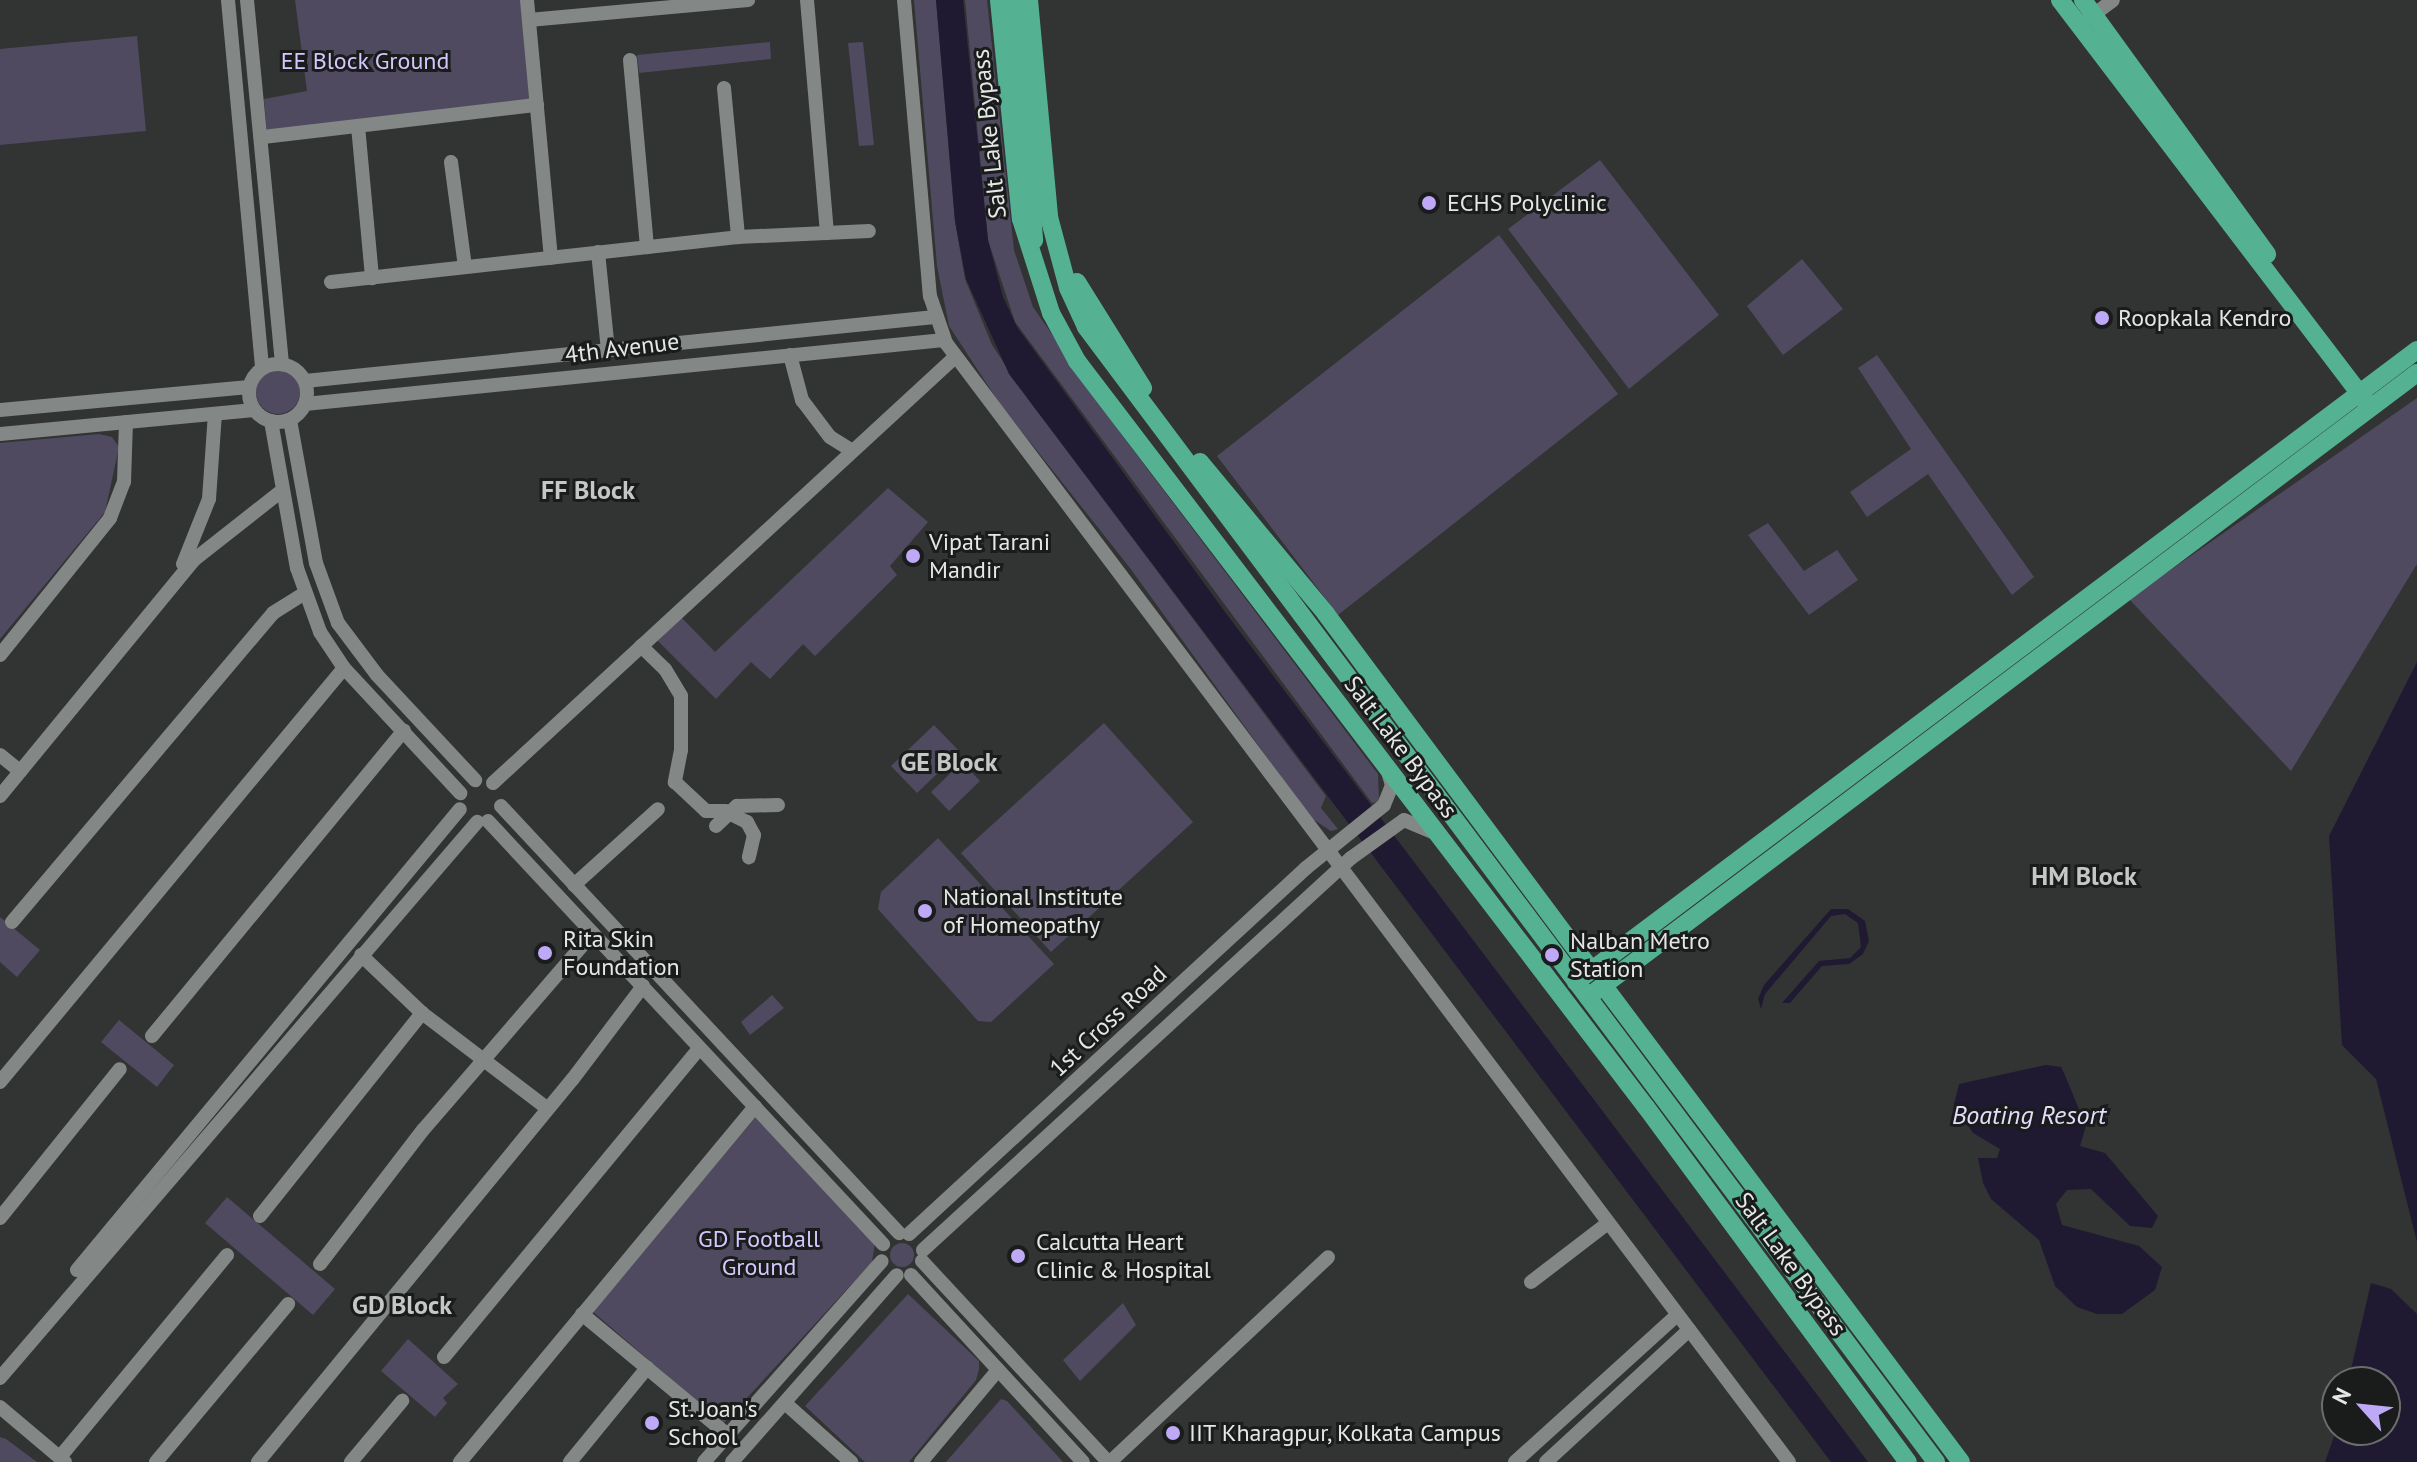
<!DOCTYPE html>
<style>
body{margin:0}
#map{position:relative;width:2417px;height:1462px;overflow:hidden;background:#313433;font-family:"PT Sans",sans-serif}
div>[style]{position:absolute}
[style*='--x']{left:calc(var(--x)*1px);top:calc(var(--y)*1px);width:calc(var(--w)*1px);rotate:calc(var(--a)*1deg)}
.green>*{inset:0;background:#4f4a60}
.round{border-radius:50%}
.water>*{inset:0;background:#201932}
.minor>*{height:14px;margin:-7px;padding:0 7px;transform-origin:7px;border-radius:7px;background:#838785}
.minor>.ring{margin:-7px;padding:0;box-sizing:content-box;background:none;border:14px solid #838785;border-radius:50%}
.major>*{height:18px;margin:-9px;padding:0 9px;transform-origin:9px;border-radius:9px;background:#54b292}
.dots>*{width:22px;height:22px;translate:-50% -50%;box-sizing:border-box;border:4px solid #1a1b1b;border-radius:50%}
span{translate:-50% -50%;white-space:nowrap;text-align:center;line-height:1.15;-webkit-text-stroke:6px #1a1b1b;paint-order:stroke}
.park-label{font-size:24px;color:#d4c7fe}
.street-label{font-size:24px;color:#e5e7e6}
.poi-label{font-size:24px;color:#e5e7e6}
.left{translate:0 -50%;text-align:left}
.neighbourhood-label{font-size:26px;color:#c4c7c6;font-weight:700}
.water-label{font-size:26px;color:#e4dcfe;font-style:italic}
.north{position:absolute;left:2321px;top:1366px;width:80px;height:80px;box-sizing:border-box;background:#1a1b1b;border:2px solid #6b6d6c;border-radius:50%;rotate:297deg;font-size:22px;font-weight:700;line-height:32px;text-align:center;color:#e5e7e6}
.north::after{content:'';display:block;margin:auto;width:28px;height:36px;background:#bda9f5;clip-path:polygon(50% 0,100% 100%,50% 72%,0 100%)}
</style>
<div id="map">
<div class="green">
<div style="clip-path:polygon(295px 0,522px 0,531px 102px,267px 132px,264px 99px,307px 91px)"></div>
<div style="clip-path:polygon(914px 0,936px 0,955px 222px,965px 279px,992px 345px,1031px 403px,1319px 787px,1326px 796px,1321px 808px,1338px 829px,1331px 831px,1311px 818px,1130px 568px,1000px 404px,949px 326px,937px 266px)"></div>
<div style="clip-path:polygon(965px 0,987px 0,1014px 250px,1033px 307px,1124px 438px,1378px 774px,1379px 802px,1372px 803px,1015px 322px,988px 240px)"></div>
<div style="clip-path:polygon(137px 36px,146px 131px,0 145px,0 49px)"></div>
<div style="clip-path:polygon(770px 42px,771px 59px,639px 73px,637px 55px)"></div>
<div style="clip-path:polygon(863px 42px,874px 145px,859px 146px,848px 43px)"></div>
<div style="clip-path:polygon(1600px 160px,1719px 315px,1629px 389px,1508px 229px)"></div>
<div style="clip-path:polygon(1499px 235px,1618px 394px,1338px 615px,1217px 456px)"></div>
<div style="clip-path:polygon(1802px 259px,1843px 309px,1783px 355px,1747px 306px)"></div>
<div style="clip-path:polygon(1877px 355px,2034px 577px,2012px 595px,1928px 474px,1867px 517px,1850px 492px,1911px 449px,1858px 368px)"></div>
<div class="round" style="left:256px;top:370px;width:44px;height:44px"></div>
<div style="clip-path:polygon(2417px 398px,2417px 564px,2291px 771px,2129px 599px)"></div>
<div style="clip-path:polygon(99px 434px,112px 437px,119px 447px,105px 512px,0 639px,0 443px)"></div>
<div style="clip-path:polygon(888px 488px,928px 522px,890px 566px,897px 575px,815px 656px,803px 644px,770px 679px,751px 662px,716px 699px,656px 639px,681px 617px,715px 652px)"></div>
<div style="clip-path:polygon(1768px 523px,1804px 571px,1837px 550px,1858px 580px,1809px 615px,1748px 535px)"></div>
<div style="clip-path:polygon(1104px 723px,1193px 822px,1051px 952px,961px 853px)"></div>
<div style="clip-path:polygon(934px 725px,960px 752px,917px 793px,891px 766px)"></div>
<div style="clip-path:polygon(962px 762px,980px 781px,949px 811px,931px 792px)"></div>
<div style="clip-path:polygon(938px 838px,1054px 964px,991px 1022px,978px 1021px,878px 909px,881px 892px)"></div>
<div style="clip-path:polygon(0 917px,40px 950px,17px 977px,0 962px)"></div>
<div style="clip-path:polygon(772px 995px,784px 1008px,750px 1035px,741px 1022px)"></div>
<div style="clip-path:polygon(119px 1020px,174px 1065px,157px 1087px,101px 1042px)"></div>
<div style="clip-path:polygon(756px 1117px,875px 1243px,872px 1262px,723px 1424px,592px 1311px)"></div>
<div style="clip-path:polygon(227px 1197px,335px 1289px,313px 1315px,205px 1223px)"></div>
<div class="round" style="left:890px;top:1243px;width:24px;height:24px"></div>
<div style="clip-path:polygon(908px 1294px,979px 1361px,979px 1369px,976px 1380px,909px 1462px,865px 1462px,805px 1406px)"></div>
<div style="clip-path:polygon(1123px 1303px,1136px 1325px,1080px 1381px,1063px 1360px)"></div>
<div style="clip-path:polygon(408px 1339px,458px 1384px,443px 1398px,447px 1403px,435px 1417px,381px 1371px)"></div>
<div style="clip-path:polygon(1001px 1399px,1007px 1401px,1063px 1462px,946px 1462px)"></div>
<div style="clip-path:polygon(0 1437px,6px 1439px,37px 1462px,0 1462px)"></div>
</div>
<div class="water">
<div style="clip-path:polygon(936px 0,963px 0,988px 240px,1003px 297px,1017px 327px,1228px 616px,1868px 1462px,1831px 1462px,1009px 374px,966px 279px,955px 221px)"></div>
<div style="clip-path:polygon(2417px 662px,2417px 1242px,2376px 1079px,2342px 1045px,2329px 836px)"></div>
<div style="clip-path:polygon(1831px 909px,1848px 909px,1865px 921px,1869px 941px,1863px 954px,1849px 964px,1822px 966px,1790px 1003px,1782px 1003px,1819px 961px,1850px 958px,1861px 947px,1858px 923px,1845px 914px,1831px 916px,1765px 994px,1761px 1009px,1758px 999px,1764px 985px)"></div>
<div style="clip-path:polygon(2046px 1065px,2061px 1067px,2064px 1073px,2086px 1126px,2080px 1146px,2105px 1153px,2158px 1216px,2152px 1228px,2130px 1226px,2091px 1189px,2067px 1190px,2056px 1204px,2062px 1225px,2139px 1246px,2162px 1267px,2155px 1290px,2122px 1314px,2097px 1314px,2077px 1307px,2055px 1286px,2039px 1240px,1991px 1199px,1983px 1183px,1978px 1158px,1997px 1158px,2000px 1149px,1973px 1133px,1954px 1104px,1959px 1084px)"></div>
<div style="clip-path:polygon(2371px 1283px,2391px 1289px,2417px 1314px,2417px 1462px,2325px 1462px,2337px 1428px,2385px 1430px,2385px 1382px,2348px 1382px)"></div>
</div>
<div class="minor">
<div style="--x:228;--y:0;--w:370;--a:84.7"></div>
<div style="--x:247;--y:0;--w:366;--a:84.5"></div>
<div style="--x:527;--y:0;--w:259;--a:84.7"></div>
<div style="--x:807;--y:0;--w:234;--a:85.1"></div>
<div style="--x:904;--y:0;--w:297;--a:85"></div>
<div style="--x:930;--y:296;--w:50;--a:71.2"></div>
<div style="--x:946;--y:343;--w:1401;--a:53.01"></div>
<div style="--x:2088;--y:19;--w:31;--a:-37"></div>
<div style="--x:529;--y:20;--w:220;--a:-5.2"></div>
<div style="--x:630;--y:60;--w:188;--a:84.8"></div>
<div style="--x:724;--y:88;--w:150;--a:84.6"></div>
<div style="--x:358;--y:126;--w:153;--a:84.7"></div>
<div style="--x:263;--y:137;--w:276;--a:-6.7"></div>
<div style="--x:451;--y:162;--w:106;--a:82.4"></div>
<div style="--x:598;--y:252;--w:99;--a:84.2"></div>
<div style="--x:331;--y:282;--w:409;--a:-6.3"></div>
<div style="--x:738;--y:237;--w:131;--a:-2.6"></div>
<div style="--x:790;--y:355;--w:47;--a:75.1"></div>
<div style="--x:802;--y:400;--w:46;--a:52.9"></div>
<div style="--x:830;--y:437;--w:26;--a:32"></div>
<div class="ring" style="left:249px;top:364px;width:44px;height:44px"></div>
<div style="--x:305;--y:381;--w:633;--a:-5.8"></div>
<div style="--x:305;--y:404;--w:642;--a:-5.72"></div>
<div style="--x:0;--y:410;--w:250;--a:-5.3"></div>
<div style="--x:290;--y:420;--w:145;--a:79.7"></div>
<div style="--x:316;--y:563;--w:64;--a:69.9"></div>
<div style="--x:338;--y:623;--w:65;--a:53.1"></div>
<div style="--x:377;--y:675;--w:144;--a:47"></div>
<div style="--x:271;--y:421;--w:149;--a:80"></div>
<div style="--x:297;--y:568;--w:68;--a:70.2"></div>
<div style="--x:320;--y:632;--w:43;--a:56.3"></div>
<div style="--x:344;--y:668;--w:171;--a:47.1"></div>
<div style="--x:0;--y:434;--w:255;--a:-5.4"></div>
<div style="--x:183;--y:564;--w:70;--a:-68.2"></div>
<div style="--x:209;--y:499;--w:85;--a:-86"></div>
<div style="--x:641;--y:646;--w:33;--a:44"></div>
<div style="--x:665;--y:669;--w:31;--a:59"></div>
<div style="--x:681;--y:696;--w:54;--a:90"></div>
<div style="--x:681;--y:750;--w:33;--a:101"></div>
<div style="--x:675;--y:782;--w:42;--a:43.1"></div>
<div style="--x:706;--y:811;--w:19;--a:0"></div>
<div style="--x:725;--y:811;--w:25;--a:27"></div>
<div style="--x:747;--y:822;--w:15;--a:62"></div>
<div style="--x:754;--y:835;--w:23;--a:103"></div>
<div style="--x:0;--y:655;--w:176;--a:-51.2"></div>
<div style="--x:110;--y:518;--w:39;--a:-69"></div>
<div style="--x:124;--y:482;--w:60;--a:-88.1"></div>
<div style="--x:0;--y:755;--w:26;--a:39"></div>
<div style="--x:493;--y:783;--w:628;--a:-42.68"></div>
<div style="--x:0;--y:796;--w:307;--a:-50.6"></div>
<div style="--x:195;--y:559;--w:108;--a:-38.2"></div>
<div style="--x:501;--y:806;--w:584;--a:47.01"></div>
<div style="--x:488;--y:821;--w:579;--a:46.96"></div>
<div style="--x:716;--y:826;--w:29;--a:-44"></div>
<div style="--x:737;--y:806;--w:41;--a:-1.4"></div>
<div style="--x:574;--y:885;--w:113;--a:-42.1"></div>
<div style="--x:12;--y:922;--w:404;--a:-49.8"></div>
<div style="--x:273;--y:613;--w:36;--a:-32"></div>
<div style="--x:361;--y:955;--w:84;--a:43.6"></div>
<div style="--x:422;--y:1013;--w:158;--a:37.3"></div>
<div style="--x:152;--y:1036;--w:396;--a:-50.5"></div>
<div style="--x:0;--y:1082;--w:538;--a:-50.28"></div>
<div style="--x:260;--y:1216;--w:260;--a:-51.4"></div>
<div style="--x:0;--y:1218;--w:191;--a:-51.2"></div>
<div style="--x:909;--y:1234;--w:540;--a:-42.67"></div>
<div style="--x:1306;--y:868;--w:100;--a:-38.9"></div>
<div style="--x:1384;--y:805;--w:22;--a:-68"></div>
<div style="--x:1392;--y:785;--w:14;--a:-107"></div>
<div style="--x:923;--y:1250;--w:580;--a:-42.49"></div>
<div style="--x:1351;--y:858;--w:65;--a:-35.6"></div>
<div style="--x:1404;--y:820;--w:33;--a:23"></div>
<div style="--x:922;--y:1261;--w:274;--a:47.2"></div>
<div style="--x:320;--y:1264;--w:169;--a:-52.5"></div>
<div style="--x:423;--y:1130;--w:260;--a:-49.2"></div>
<div style="--x:77;--y:1270;--w:599;--a:-50.28"></div>
<div style="--x:911;--y:1275;--w:254;--a:47.4"></div>
<div style="--x:1531;--y:1282;--w:97;--a:-37.5"></div>
<div style="--x:582;--y:1314;--w:190;--a:39.7"></div>
<div style="--x:444;--y:1357;--w:401;--a:-50.4"></div>
<div style="--x:0;--y:1378;--w:733;--a:-49.37"></div>
<div style="--x:785;--y:1403;--w:89;--a:41.8"></div>
<div style="--x:0;--y:1407;--w:85;--a:40.2"></div>
<div style="--x:60;--y:1457;--w:262;--a:-50.4"></div>
<div style="--x:156;--y:1462;--w:206;--a:-50.1"></div>
<div style="--x:258;--y:1462;--w:494;--a:-50.6"></div>
<div style="--x:572;--y:1080;--w:118;--a:-52.9"></div>
<div style="--x:351;--y:1462;--w:80;--a:-50.1"></div>
<div style="--x:460;--y:1462;--w:462;--a:-50.3"></div>
<div style="--x:570;--y:1462;--w:122;--a:-50.7"></div>
<div style="--x:704;--y:1462;--w:268;--a:-48.5"></div>
<div style="--x:732;--y:1462;--w:249;--a:-48.6"></div>
<div style="--x:921;--y:1462;--w:120;--a:-50.1"></div>
<div style="--x:1110;--y:1462;--w:299;--a:-43.2"></div>
<div style="--x:1515;--y:1462;--w:219;--a:-42.2"></div>
<div style="--x:1546;--y:1462;--w:195;--a:-42.7"></div>
</div>
<div class="major">
<div style="--x:999;--y:0;--w:220;--a:84.3"></div>
<div style="--x:1021;--y:219;--w:99;--a:72.3"></div>
<div style="--x:1051;--y:313;--w:55;--a:61.6"></div>
<div style="--x:1077;--y:361;--w:938;--a:52.67"></div>
<div style="--x:1646;--y:1107;--w:441;--a:53.6"></div>
<div style="--x:1014;--y:0;--w:241;--a:85.2"></div>
<div style="--x:1029;--y:0;--w:218;--a:84.7"></div>
<div style="--x:1049;--y:217;--w:73;--a:75"></div>
<div style="--x:1068;--y:288;--w:43;--a:65.2"></div>
<div style="--x:1086;--y:327;--w:1418;--a:53.17"></div>
<div style="--x:2060;--y:0;--w:505;--a:52.72"></div>
<div style="--x:2083;--y:0;--w:314;--a:54.1"></div>
<div style="--x:1077;--y:282;--w:125;--a:58.1"></div>
<div style="--x:1200;--y:462;--w:197;--a:50.3"></div>
<div style="--x:1326;--y:614;--w:445;--a:53.3"></div>
<div style="--x:1576;--y:982;--w:1052;--a:-36.92"></div>
<div style="--x:1603;--y:985;--w:596;--a:53.11"></div>
<div style="--x:1588;--y:997;--w:1038;--a:-36.97"></div>
</div>
<div class="dots">
<div style="left:1429px;top:203px;background:#bda9f5"></div>
<div style="left:2102px;top:318px;background:#bda9f5"></div>
<div style="left:913px;top:556px;background:#bda9f5"></div>
<div style="left:925px;top:911px;background:#bda9f5"></div>
<div style="left:545px;top:953px;background:#bda9f5"></div>
<div style="left:1552px;top:955px;background:#bda9f5"></div>
<div style="left:1018px;top:1256px;background:#bda9f5"></div>
<div style="left:652px;top:1423px;background:#bda9f5"></div>
<div style="left:1173px;top:1433px;background:#bda9f5"></div>
</div>
<div class="park-label">
<span style="left:365px;top:61px">EE Block Ground</span>
<span style="left:759px;top:1253px">GD Football<br>Ground</span>
</div>
<div class="street-label">
<span style="left:989px;top:134px;rotate:-96deg">Salt Lake Bypass</span>
<span style="left:622px;top:348px;rotate:-7deg">4th Avenue</span>
<span style="left:1401px;top:747px;rotate:53deg">Salt Lake Bypass</span>
<span style="left:1108px;top:1021px;rotate:-43deg">1st Cross Road</span>
<span style="left:1791px;top:1264px;rotate:54deg">Salt Lake Bypass</span>
</div>
<div class="poi-label">
<span class="left" style="left:1447px;top:203px">ECHS Polyclinic</span>
<span class="left" style="left:2118px;top:318px">Roopkala Kendro</span>
<span class="left" style="left:929px;top:556px">Vipat Tarani<br>Mandir</span>
<span class="left" style="left:943px;top:911px">National Institute<br>of Homeopathy</span>
<span class="left" style="left:563px;top:953px">Rita Skin<br>Foundation</span>
<span class="left" style="left:1570px;top:955px">Nalban Metro<br>Station</span>
<span class="left" style="left:1036px;top:1256px">Calcutta Heart<br>Clinic &amp; Hospital</span>
<span class="left" style="left:668px;top:1423px">St. Joan's<br>School</span>
<span class="left" style="left:1189px;top:1433px">IIT Kharagpur, Kolkata Campus</span>
</div>
<div class="neighbourhood-label">
<span style="left:588px;top:490px">FF Block</span>
<span style="left:949px;top:762px">GE Block</span>
<span style="left:2084px;top:876px">HM Block</span>
<span style="left:402px;top:1305px">GD Block</span>
</div>
<div class="water-label">
<span style="left:2029px;top:1115px">Boating Resort</span>
</div>
<div class="north">N</div>
</div>
